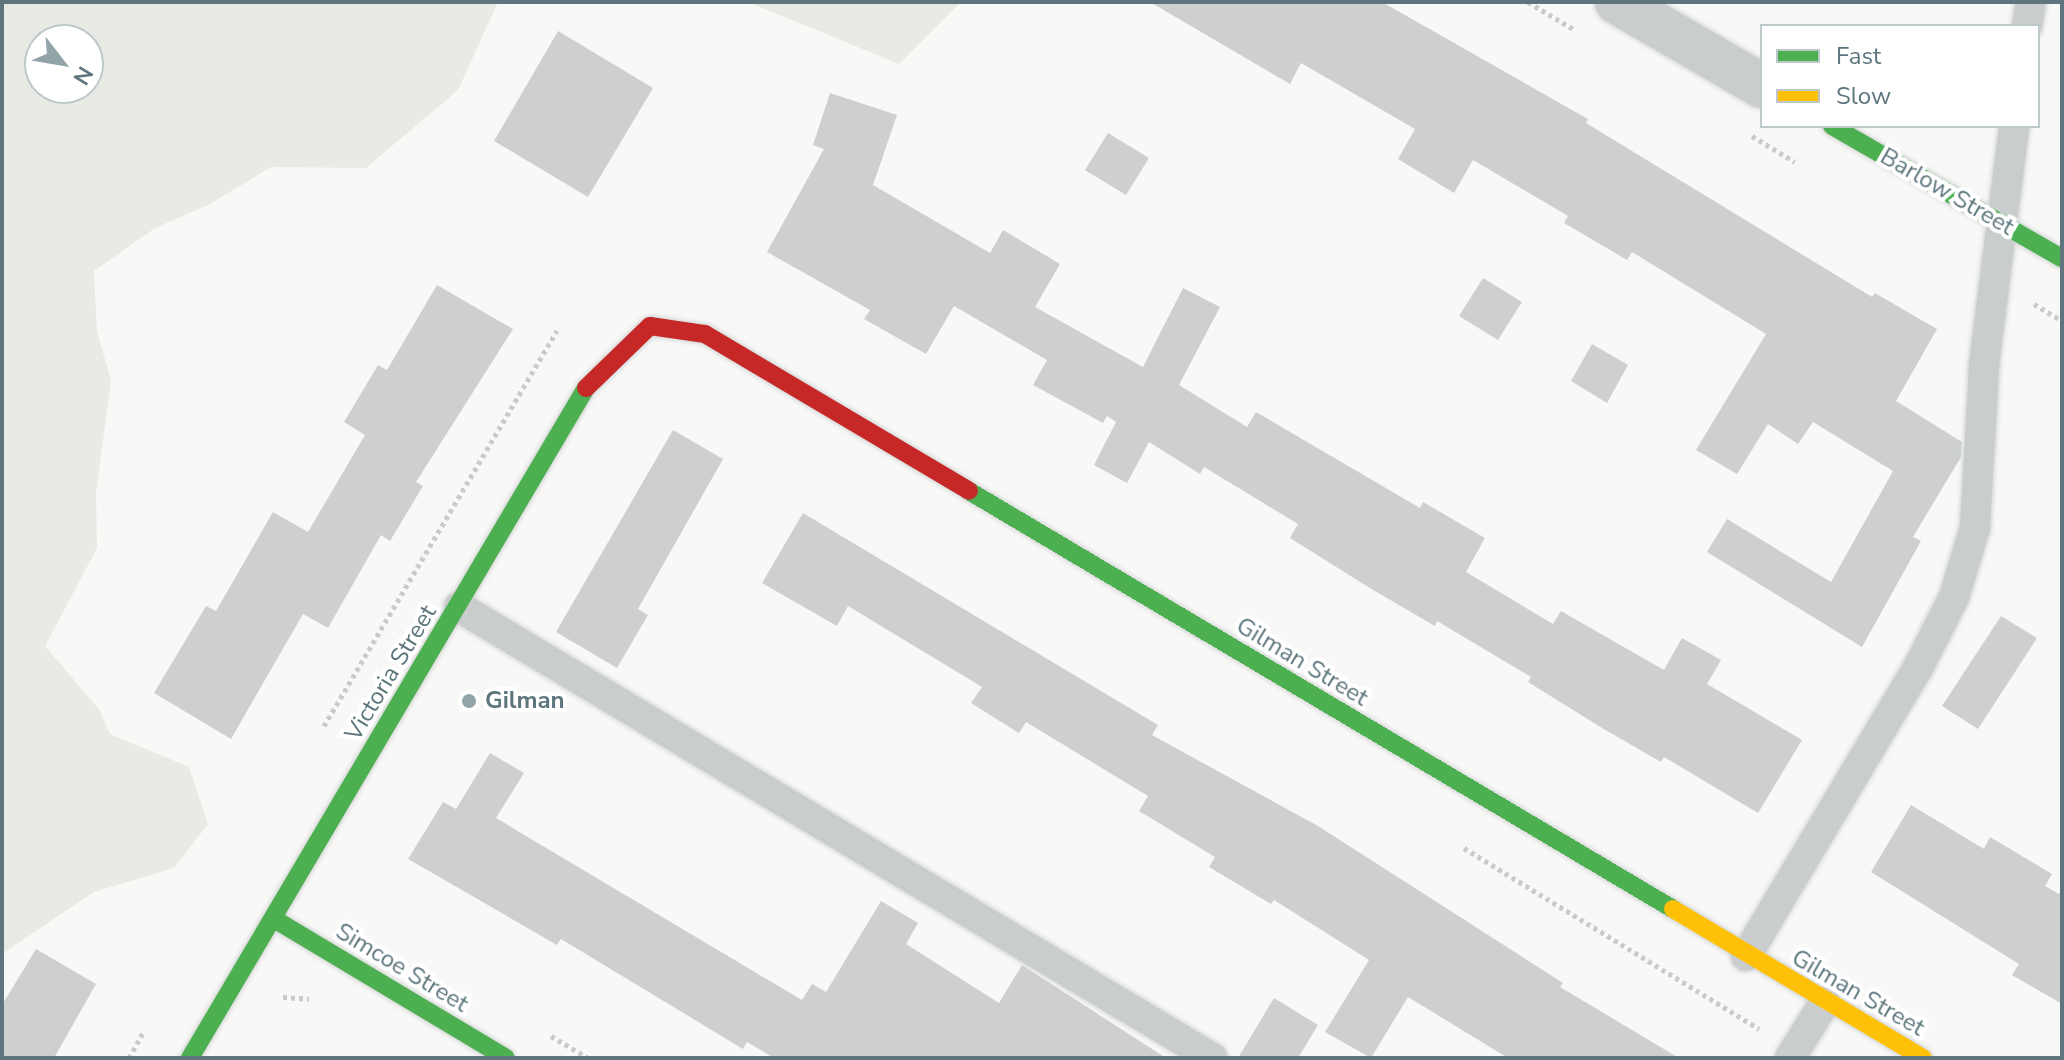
<!DOCTYPE html>
<style>
body{margin:0}
#map{position:relative;width:2064px;height:1060px;overflow:hidden;background:#f8f8f7;font-family:"Nunito Sans",sans-serif}
div>[style]{position:absolute}
[style*='--x']{left:calc(var(--x)*1px);top:calc(var(--y)*1px);width:calc(var(--w)*1px);rotate:calc(var(--a)*1deg)}
.green>*{inset:0;background:#e8eae4}
.building>*{inset:0;background:#ced0d0}
.path>*{height:5px;margin-top:-2.5px;transform-origin:0;background:repeating-linear-gradient(90deg,#c8cacb 0 4px,transparent 0 8px)}
.roads{filter:drop-shadow(0 0 2px #d3d5d5) drop-shadow(0 0 2px #d3d5d5)}
.lane>*{height:30px;margin:-15px;padding:0 15px;transform-origin:15px;border-radius:15px;background:#cacdcd}
.street>*{height:44px;margin:-22px;padding:0 22px;transform-origin:22px;border-radius:22px;background:#cacdcd}
.fast>*{height:18px;margin:-9px;padding:0 9px;transform-origin:9px;border-radius:9px;background:#4caf50}
.slow>*{height:18px;margin:-9px;padding:0 9px;transform-origin:9px;border-radius:9px;background:#ffc107}
.jam>*{height:18px;margin:-9px;padding:0 9px;transform-origin:9px;border-radius:9px;background:#c62828}
.dots>*{width:22px;height:22px;translate:-50% -50%;box-sizing:border-box;border:4px solid #fff;border-radius:50%}
span{translate:-50% -50%;white-space:nowrap;text-align:center;line-height:1.15;-webkit-text-stroke:8px #fff;paint-order:stroke}
.street-label{font-size:24px;color:#5d767e}
.poi-label{font-size:24px;color:#5d767e;font-weight:700}
.left{translate:0 -50%;text-align:left}
.frame{position:absolute;inset:0;border:4px solid #5d767e;pointer-events:none}
.legend{position:absolute;left:1760px;top:24px;width:280px;height:104px;box-sizing:border-box;background:#fff;border:2px solid #bec8cb;margin:0;padding:10px 14px;list-style:none;font-size:24px;color:#5d767e}
.legend li{display:flex;align-items:center;gap:16px;height:40px}
.legend b{width:40px;border:2px solid #bec8cb}
.north{position:absolute;left:24px;top:24px;width:80px;height:80px;box-sizing:border-box;background:#fff;border:2px solid #bec8cb;border-radius:50%;rotate:121deg;font-size:22px;font-weight:700;line-height:32px;text-align:center;color:#5d767e}
.north::after{content:'';display:block;margin:auto;width:28px;height:36px;background:#93a4a8;clip-path:polygon(50% 0,100% 100%,50% 72%,0 100%)}
</style>
<div id="map">
<div class="green">
<div style="clip-path:polygon(evenodd,2px 2px,498px 2px,458px 90px,366px 168px,271px 167px,210px 204px,155px 228px,94px 271px,97px 332px,111px 380px,96px 493px,97px 548px,45px 646px,99px 709px,110px 734px,189px 767px,208px 824px,174px 868px,94px 892px,2px 954px,2px 2px,40px 40px,88px 40px,88px 88px,40px 88px,40px 40px)"></div>
<div style="clip-path:polygon(748px 2px,961px 2px,899px 64px)"></div>
</div>
<div class="building">
<div style="clip-path:polygon(1150px 2px,1382px 2px,1588px 119px,1586px 123px,1872px 297px,1875px 293px,1937px 329px,1896px 401px,1962px 442px,1961px 457px,1913px 537px,1921px 541px,1862px 647px,1707px 552px,1727px 519px,1831px 582px,1893px 471px,1813px 422px,1798px 444px,1768px 424px,1737px 474px,1696px 450px,1766px 334px,1632px 252px,1627px 260px,1564px 223px,1568px 216px,1473px 160px,1454px 193px,1398px 159px,1415px 129px,1301px 63px,1290px 84px)"></div>
<div style="clip-path:polygon(558px 31px,653px 88px,588px 197px,494px 141px)"></div>
<div style="clip-path:polygon(830px 93px,897px 115px,873px 185px,990px 253px,1003px 230px,1060px 264px,1035px 307px,1143px 367px,1183px 288px,1220px 307px,1179px 385px,1247px 427px,1256px 412px,1420px 508px,1423px 502px,1485px 538px,1466px 572px,1553px 624px,1561px 611px,1664px 670px,1682px 638px,1721px 660px,1707px 684px,1802px 740px,1758px 813px,1664px 757px,1661px 762px,1602px 728px,1528px 682px,1531px 677px,1437px 621px,1435px 626px,1373px 590px,1290px 538px,1298px 524px,1204px 467px,1200px 474px,1149px 442px,1127px 483px,1094px 465px,1116px 422px,1107px 416px,1103px 423px,1033px 385px,1047px 360px,954px 306px,926px 354px,864px 319px,870px 310px,767px 252px,824px 149px,813px 145px)"></div>
<div style="clip-path:polygon(1108px 133px,1149px 158px,1126px 195px,1085px 170px)"></div>
<div style="clip-path:polygon(1483px 278px,1522px 302px,1498px 340px,1459px 316px)"></div>
<div style="clip-path:polygon(437px 285px,513px 329px,416px 482px,423px 486px,390px 541px,381px 535px,328px 628px,303px 614px,231px 739px,154px 693px,206px 606px,216px 611px,273px 512px,308px 532px,365px 435px,344px 422px,378px 365px,387px 370px)"></div>
<div style="clip-path:polygon(1592px 344px,1628px 365px,1607px 403px,1571px 381px)"></div>
<div style="clip-path:polygon(673px 430px,723px 459px,638px 609px,648px 615px,617px 668px,556px 632px)"></div>
<div style="clip-path:polygon(803px 513px,1158px 725px,1152px 735px,1318px 826px,1563px 983px,1560px 987px,1679px 1058px,1508px 1058px,1408px 997px,1371px 1058px,1325px 1032px,1369px 960px,1274px 900px,1271px 904px,1209px 867px,1215px 857px,1139px 811px,1148px 796px,1026px 722px,1019px 733px,971px 703px,982px 687px,848px 606px,837px 626px,762px 583px)"></div>
<div style="clip-path:polygon(2001px 616px,2037px 638px,1978px 729px,1942px 706px)"></div>
<div style="clip-path:polygon(490px 753px,524px 773px,496px 818px,802px 1000px,812px 984px,826px 992px,881px 901px,918px 923px,906px 944px,999px 1003px,1022px 965px,1166px 1058px,774px 1058px,747px 1042px,743px 1049px,561px 939px,557px 945px,408px 859px,443px 802px,456px 809px)"></div>
<div style="clip-path:polygon(1911px 805px,1984px 849px,1990px 837px,2052px 874px,2045px 886px,2059px 894px,2062px 888px,2062px 1004px,2012px 975px,2019px 964px,1871px 872px)"></div>
<div style="clip-path:polygon(36px 949px,96px 984px,54px 1058px,2px 1058px,2px 1005px)"></div>
<div style="clip-path:polygon(1274px 998px,1318px 1025px,1298px 1058px,1238px 1058px)"></div>
</div>
<div class="path">
<div style="--x:1528;--y:2;--w:55;--a:30.8"></div>
<div style="--x:1752;--y:136;--w:50;--a:31.2"></div>
<div style="--x:2034;--y:304;--w:33;--a:31"></div>
<div style="--x:324;--y:726;--w:459;--a:-59.5"></div>
<div style="--x:1464;--y:848;--w:346;--a:31.5"></div>
<div style="--x:283;--y:997;--w:26;--a:4"></div>
<div style="--x:551;--y:1036;--w:43;--a:30.7"></div>
<div style="--x:129;--y:1058;--w:31;--a:-61"></div>
</div>
<div class="roads">
<div class="lane">
<div style="--x:2027;--y:26;--w:24;--a:-81"></div>
<div style="--x:459;--y:607;--w:878;--a:30.92"></div>
<div style="--x:1746;--y:956;--w:335;--a:-59.2"></div>
<div style="--x:1918;--y:668;--w:80;--a:-63.1"></div>
<div style="--x:1954;--y:597;--w:72;--a:-73.1"></div>
<div style="--x:1975;--y:528;--w:163;--a:-86.8"></div>
<div style="--x:1984;--y:365;--w:241;--a:-82.8"></div>
<div style="--x:1790;--y:1058;--w:66;--a:-58"></div>
</div>
<div class="street">
<div style="--x:1617;--y:2;--w:168;--a:30.1"></div>
</div>
<div class="fast">
<div style="--x:1832;--y:126;--w:265;--a:29.9"></div>
<div style="--x:969;--y:491;--w:819;--a:30.7"></div>
<div style="--x:274;--y:919;--w:270;--a:30.9"></div>
<div style="--x:190;--y:1058;--w:778;--a:-59.42"></div>
</div>
<div class="slow">
<div style="--x:1673;--y:909;--w:291;--a:30.8"></div>
</div>
<div class="jam">
<div style="--x:586;--y:388;--w:89;--a:-44.1"></div>
<div style="--x:650;--y:326;--w:56;--a:8.3"></div>
<div style="--x:705;--y:334;--w:307;--a:30.7"></div>
</div>
</div>
<div class="dots">
<div style="left:469px;top:701px;background:#93a4a8"></div>
</div>
<div class="street-label">
<span style="left:1947px;top:192px;rotate:30deg">Barlow Street</span>
<span style="left:1302px;top:662px;rotate:31deg">Gilman Street</span>
<span style="left:391px;top:673px;rotate:-59deg">Victoria Street</span>
<span style="left:402px;top:968px;rotate:31deg">Simcoe Street</span>
<span style="left:1858px;top:993px;rotate:30deg">Gilman Street</span>
</div>
<div class="poi-label">
<span class="left" style="left:485px;top:701px">Gilman</span>
</div>
<div class="frame"></div>
<ul class="legend">
<li><b style="height:10px;background:#4caf50"></b>Fast</li>
<li><b style="height:10px;background:#ffc107"></b>Slow</li>
</ul>
<div class="north">N</div>
</div>
